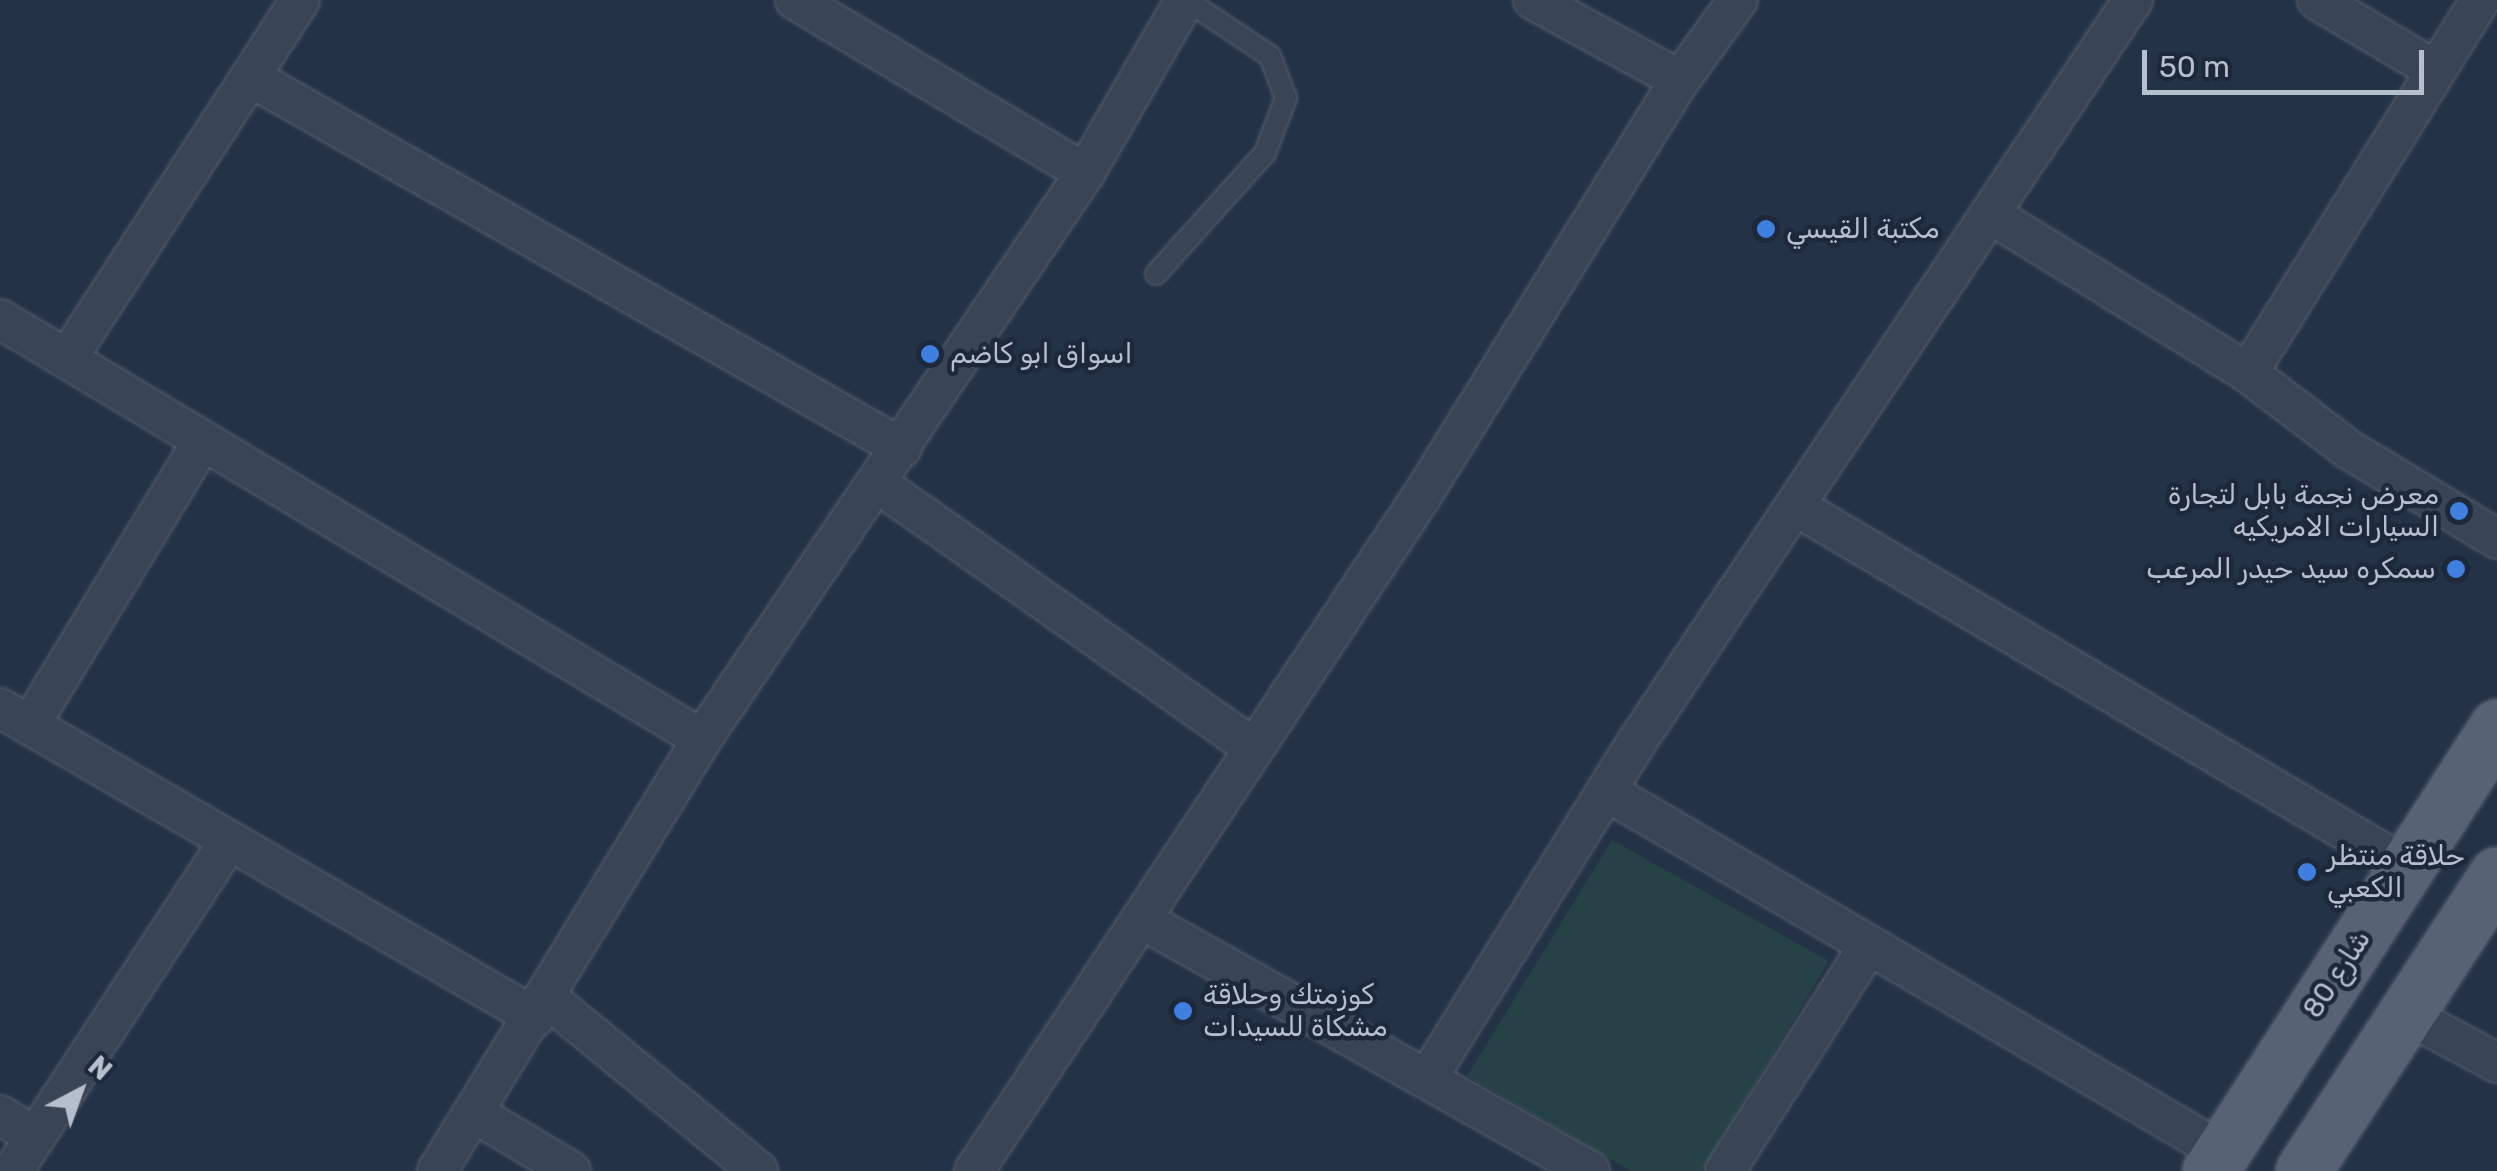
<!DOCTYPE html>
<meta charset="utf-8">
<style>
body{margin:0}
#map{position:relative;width:2497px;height:1171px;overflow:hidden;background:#243245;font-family:Rubik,"Noto Naskh Arabic",sans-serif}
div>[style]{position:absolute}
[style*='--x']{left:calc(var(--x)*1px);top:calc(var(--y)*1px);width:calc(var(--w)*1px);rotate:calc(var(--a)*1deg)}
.green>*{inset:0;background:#264246}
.roads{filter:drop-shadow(0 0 2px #545f6e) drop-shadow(0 0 2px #545f6e)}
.lane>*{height:20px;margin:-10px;padding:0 10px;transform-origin:10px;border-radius:10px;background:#394454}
.street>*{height:38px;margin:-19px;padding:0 19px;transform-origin:19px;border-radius:19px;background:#394454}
.primary>*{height:55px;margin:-27.5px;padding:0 27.5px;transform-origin:27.5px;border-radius:27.5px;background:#576374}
.dots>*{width:28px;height:28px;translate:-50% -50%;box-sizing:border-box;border:5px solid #1d293a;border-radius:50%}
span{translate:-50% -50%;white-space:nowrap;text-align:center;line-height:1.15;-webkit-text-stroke:9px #1d293a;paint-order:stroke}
.poi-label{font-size:28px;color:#b6bfce}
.left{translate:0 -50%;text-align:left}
.right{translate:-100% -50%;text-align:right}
.street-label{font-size:28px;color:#b6bfce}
.north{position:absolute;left:30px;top:1041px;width:100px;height:100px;-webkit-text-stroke:8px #1d293a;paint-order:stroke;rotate:41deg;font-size:28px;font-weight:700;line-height:40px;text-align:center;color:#b6bfce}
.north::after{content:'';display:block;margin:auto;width:35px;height:45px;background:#b6bfce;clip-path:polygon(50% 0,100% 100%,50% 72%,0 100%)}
.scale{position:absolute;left:2142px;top:50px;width:282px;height:45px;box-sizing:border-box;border:5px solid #b6bfce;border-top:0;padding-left:12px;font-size:30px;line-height:35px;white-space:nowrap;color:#b6bfce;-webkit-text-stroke:8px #1d293a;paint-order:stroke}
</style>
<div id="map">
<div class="green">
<div style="clip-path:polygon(1612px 840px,1829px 961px,1702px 1171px,1631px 1171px,1467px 1076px)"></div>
</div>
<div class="roads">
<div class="lane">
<div style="--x:1156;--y:274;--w:163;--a:-48"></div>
<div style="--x:1265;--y:153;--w:59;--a:-69.1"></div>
<div style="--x:1286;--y:98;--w:45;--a:-110.9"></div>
<div style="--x:1270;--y:56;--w:101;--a:-146.3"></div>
</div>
<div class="street">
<div style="--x:795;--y:0;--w:338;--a:30.8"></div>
<div style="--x:1533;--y:0;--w:167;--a:28.6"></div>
<div style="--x:2317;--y:0;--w:137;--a:30.7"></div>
<div style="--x:250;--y:77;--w:750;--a:29.64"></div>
<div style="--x:1990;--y:214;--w:303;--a:31.6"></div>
<div style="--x:2248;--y:373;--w:126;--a:37.2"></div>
<div style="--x:2348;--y:449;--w:174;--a:31.1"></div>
<div style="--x:0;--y:319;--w:818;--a:30.89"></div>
<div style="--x:67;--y:359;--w:428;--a:-57"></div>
<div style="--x:2248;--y:373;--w:439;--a:-58.1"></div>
<div style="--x:878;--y:484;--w:459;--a:35.1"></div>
<div style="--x:1795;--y:506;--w:711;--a:30.54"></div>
<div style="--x:0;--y:708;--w:618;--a:30.01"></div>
<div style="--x:30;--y:725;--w:333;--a:-58.7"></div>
<div style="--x:1606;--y:791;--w:714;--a:30.37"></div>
<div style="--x:1141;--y:919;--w:515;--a:29.3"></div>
<div style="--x:547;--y:998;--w:273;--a:39.3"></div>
<div style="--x:2406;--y:1014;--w:103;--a:28.3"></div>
<div style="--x:1427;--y:1079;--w:396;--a:-58.1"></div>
<div style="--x:1636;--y:743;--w:894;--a:-56.22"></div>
<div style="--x:474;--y:1113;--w:113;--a:30.9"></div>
<div style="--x:0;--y:1115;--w:42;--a:31.4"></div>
<div style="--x:13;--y:1171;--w:393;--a:-56.8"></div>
<div style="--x:437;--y:1171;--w:507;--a:-58.47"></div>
<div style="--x:702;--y:739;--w:683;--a:-55.91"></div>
<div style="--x:1085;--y:173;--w:200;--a:-60"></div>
<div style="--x:974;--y:1171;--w:812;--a:-56.45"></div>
<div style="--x:1423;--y:494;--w:487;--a:-58.2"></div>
<div style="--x:1680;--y:80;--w:99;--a:-54.1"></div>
<div style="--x:1725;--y:1171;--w:268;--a:-57.5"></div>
</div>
<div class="primary">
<div style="--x:2210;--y:1171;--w:529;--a:-57.12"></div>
<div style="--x:2303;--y:1171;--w:354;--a:-56.8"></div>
</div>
</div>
<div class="dots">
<div style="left:1766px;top:229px;background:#3f7fe0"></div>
<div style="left:930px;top:354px;background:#3f7fe0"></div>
<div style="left:2459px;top:511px;background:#3f7fe0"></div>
<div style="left:2456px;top:569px;background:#3f7fe0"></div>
<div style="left:2307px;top:872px;background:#3f7fe0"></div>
<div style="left:1183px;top:1011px;background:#3f7fe0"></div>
</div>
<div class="poi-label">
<span class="left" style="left:1786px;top:229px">مكتبة القيسي</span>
<span class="left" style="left:950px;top:354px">اسواق ابو كاضم</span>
<span class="right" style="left:2439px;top:511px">معرض نجمة بابل لتجارة<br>السيارات الامريكيه</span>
<span class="right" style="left:2436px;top:569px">سمكره سيد حيدر المرعب</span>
<span class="left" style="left:2327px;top:872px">حلاقة منتظر<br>الكعبي</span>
<span class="left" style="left:1203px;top:1011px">كوزمتك وحلاقة<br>مشكاة للسيدات</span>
</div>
<div class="street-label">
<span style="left:2337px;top:974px;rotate:-57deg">شارع 80</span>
</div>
<div class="north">N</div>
<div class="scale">50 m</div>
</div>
